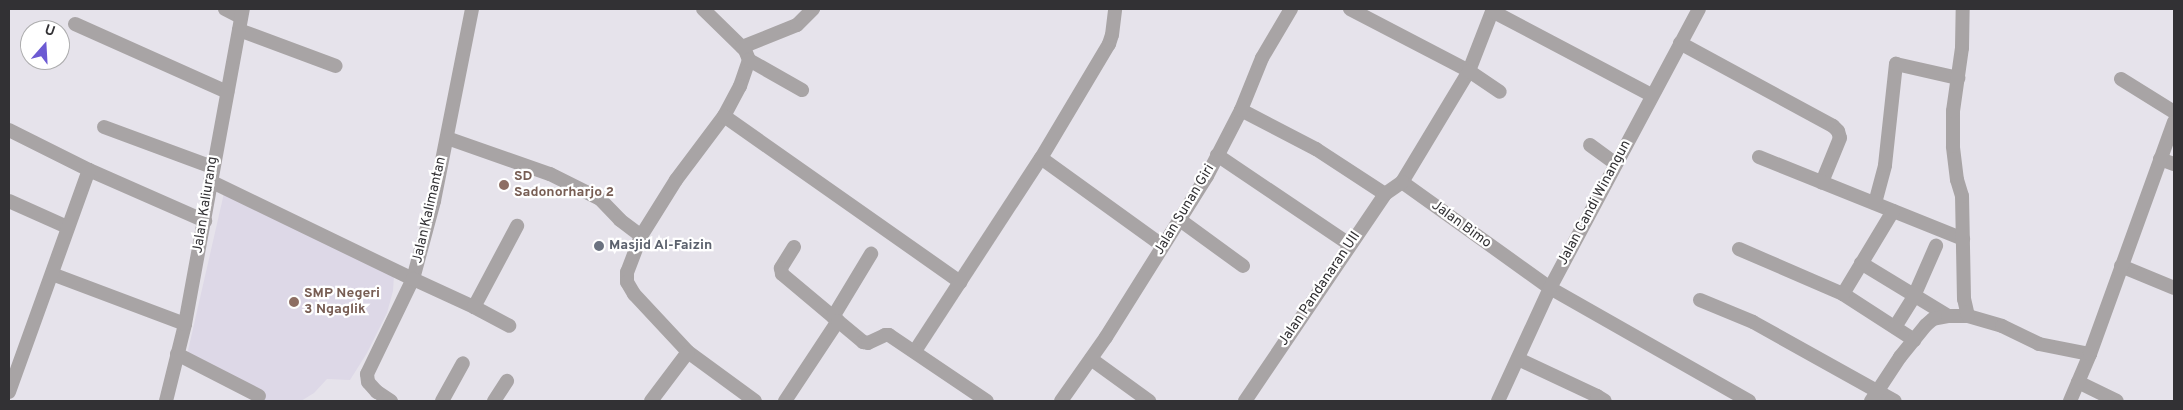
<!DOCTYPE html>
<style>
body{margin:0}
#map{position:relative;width:2183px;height:410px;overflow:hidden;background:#e6e3eb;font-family:Overpass,sans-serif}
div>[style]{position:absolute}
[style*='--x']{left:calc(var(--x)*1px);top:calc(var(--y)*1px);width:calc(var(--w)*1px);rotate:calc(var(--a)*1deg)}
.built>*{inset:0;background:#ddd8e7}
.minor>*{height:14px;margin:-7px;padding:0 7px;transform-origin:7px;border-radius:7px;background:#a8a4a5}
.dots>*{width:14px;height:14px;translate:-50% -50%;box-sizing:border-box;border:2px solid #fff;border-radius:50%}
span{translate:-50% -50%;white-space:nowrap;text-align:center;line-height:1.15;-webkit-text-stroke:4.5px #fff;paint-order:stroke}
.education-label{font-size:14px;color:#785e54;font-weight:700}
.left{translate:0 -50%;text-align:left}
.street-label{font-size:14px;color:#323134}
.worship-label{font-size:14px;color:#5b616d;font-weight:700}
.frame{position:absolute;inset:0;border:10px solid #323134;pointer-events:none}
.north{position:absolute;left:20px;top:20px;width:50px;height:50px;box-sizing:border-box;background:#fff;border:1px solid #adadae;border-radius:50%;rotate:19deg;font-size:14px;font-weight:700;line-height:20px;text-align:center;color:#323134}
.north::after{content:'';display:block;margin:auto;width:18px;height:22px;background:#6c5ad3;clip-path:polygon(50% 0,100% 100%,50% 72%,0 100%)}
</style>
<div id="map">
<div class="built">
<div style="clip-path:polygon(224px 193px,394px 275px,393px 291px,387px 313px,367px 353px,350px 380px,327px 379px,314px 393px,301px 401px,262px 401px,187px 355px)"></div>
</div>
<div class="minor">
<div style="--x:225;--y:9;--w:18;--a:27"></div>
<div style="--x:703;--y:9;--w:59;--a:44.3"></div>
<div style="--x:745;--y:50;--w:11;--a:68"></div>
<div style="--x:749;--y:60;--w:28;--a:109"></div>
<div style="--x:740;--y:86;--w:34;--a:118"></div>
<div style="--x:724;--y:116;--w:80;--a:126.9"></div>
<div style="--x:676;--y:180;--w:66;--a:122"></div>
<div style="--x:641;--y:236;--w:39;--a:111"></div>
<div style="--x:627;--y:272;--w:10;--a:90"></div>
<div style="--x:627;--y:282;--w:14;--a:60"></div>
<div style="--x:634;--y:294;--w:79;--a:47"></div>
<div style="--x:688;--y:352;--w:83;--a:36.2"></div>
<div style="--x:1350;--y:9;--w:134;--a:27.5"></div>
<div style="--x:1469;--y:71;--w:130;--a:121.1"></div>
<div style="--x:1402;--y:182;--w:182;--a:35.6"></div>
<div style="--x:1550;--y:288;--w:229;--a:29.6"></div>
<div style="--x:1493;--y:9;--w:66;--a:111.2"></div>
<div style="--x:1469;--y:71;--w:37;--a:34"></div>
<div style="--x:1492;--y:11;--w:180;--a:27.8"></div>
<div style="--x:75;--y:24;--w:167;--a:24.1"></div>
<div style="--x:239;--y:30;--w:103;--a:20.4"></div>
<div style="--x:1680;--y:43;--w:174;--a:28.5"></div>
<div style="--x:1833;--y:126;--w:7;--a:45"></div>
<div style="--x:1838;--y:131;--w:7;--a:74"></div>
<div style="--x:1840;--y:138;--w:48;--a:112.2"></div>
<div style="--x:742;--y:47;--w:59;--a:-21.8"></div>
<div style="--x:797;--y:25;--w:23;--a:-45"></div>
<div style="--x:749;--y:60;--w:61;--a:29.5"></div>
<div style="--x:2121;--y:79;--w:62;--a:31.9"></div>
<div style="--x:1241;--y:110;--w:85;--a:27.5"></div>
<div style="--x:1316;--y:149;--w:82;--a:33.1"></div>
<div style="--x:724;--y:116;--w:289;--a:35.1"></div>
<div style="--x:104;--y:127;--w:115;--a:20.3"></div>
<div style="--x:9;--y:130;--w:89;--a:26.6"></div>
<div style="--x:89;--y:170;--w:127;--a:23.7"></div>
<div style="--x:447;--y:138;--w:109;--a:19.3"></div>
<div style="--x:550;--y:174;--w:56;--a:26.6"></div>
<div style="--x:600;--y:199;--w:29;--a:46"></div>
<div style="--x:620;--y:220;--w:26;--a:37"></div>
<div style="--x:1590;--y:145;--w:32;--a:36"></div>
<div style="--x:1217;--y:155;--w:159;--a:34"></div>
<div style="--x:1759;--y:157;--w:220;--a:21.9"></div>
<div style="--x:1041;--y:158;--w:150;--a:35.8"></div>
<div style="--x:2160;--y:159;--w:15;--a:20"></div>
<div style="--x:210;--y:181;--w:225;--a:25.8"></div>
<div style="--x:413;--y:279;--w:81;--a:-74.9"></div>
<div style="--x:434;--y:201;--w:196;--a:-78.8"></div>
<div style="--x:9;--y:201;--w:64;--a:24.1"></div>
<div style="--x:1875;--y:203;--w:39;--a:-75"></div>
<div style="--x:1885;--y:165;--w:102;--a:-83.8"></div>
<div style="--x:1896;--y:64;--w:64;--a:12.7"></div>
<div style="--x:1180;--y:220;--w:78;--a:36.1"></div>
<div style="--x:794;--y:247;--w:25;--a:122"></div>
<div style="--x:781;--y:268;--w:6;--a:81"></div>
<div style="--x:782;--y:274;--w:73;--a:40"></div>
<div style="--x:1739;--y:249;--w:113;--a:23.4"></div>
<div style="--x:1843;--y:294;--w:85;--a:32.9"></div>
<div style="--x:1861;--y:263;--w:102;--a:31.3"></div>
<div style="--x:2121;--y:266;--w:57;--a:22.5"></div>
<div style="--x:52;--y:274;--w:142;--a:20.6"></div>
<div style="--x:1843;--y:294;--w:97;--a:-58.9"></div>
<div style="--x:1700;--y:300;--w:57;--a:22.5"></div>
<div style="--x:1753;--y:322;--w:162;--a:29.1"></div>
<div style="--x:474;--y:307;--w:40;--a:28"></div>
<div style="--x:1968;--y:316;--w:35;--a:16"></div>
<div style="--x:2002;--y:326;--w:41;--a:25.9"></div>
<div style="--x:2039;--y:344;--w:52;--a:11.1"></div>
<div style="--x:833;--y:317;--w:74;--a:-58.9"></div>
<div style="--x:1895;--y:327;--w:36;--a:-58"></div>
<div style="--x:1914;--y:296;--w:55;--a:-66.3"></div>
<div style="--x:915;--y:351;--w:230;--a:-56.9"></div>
<div style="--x:1041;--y:158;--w:133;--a:-59.2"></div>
<div style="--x:1109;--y:44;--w:9;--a:-72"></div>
<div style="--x:1112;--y:35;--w:26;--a:-83"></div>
<div style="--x:177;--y:354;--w:92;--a:27.1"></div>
<div style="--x:1091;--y:359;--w:72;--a:35.9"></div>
<div style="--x:1518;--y:359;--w:87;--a:25.1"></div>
<div style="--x:1597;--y:396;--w:9;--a:32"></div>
<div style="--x:2078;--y:382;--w:43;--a:26"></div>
<div style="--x:9;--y:392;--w:236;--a:-70.2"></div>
<div style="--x:166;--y:401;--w:79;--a:-76.1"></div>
<div style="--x:185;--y:324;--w:320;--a:-79.6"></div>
<div style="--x:391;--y:401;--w:17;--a:-147"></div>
<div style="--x:377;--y:392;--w:13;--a:-132"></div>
<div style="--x:368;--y:382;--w:8;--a:-97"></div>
<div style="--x:367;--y:374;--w:106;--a:-64.2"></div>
<div style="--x:413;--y:279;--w:67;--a:24.7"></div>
<div style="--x:474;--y:307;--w:92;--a:-62"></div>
<div style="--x:442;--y:401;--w:43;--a:-61.1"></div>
<div style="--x:494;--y:401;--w:24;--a:-57"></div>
<div style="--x:651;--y:401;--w:61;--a:-52.9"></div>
<div style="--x:785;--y:401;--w:96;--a:-56.5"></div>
<div style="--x:838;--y:321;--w:33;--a:40"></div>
<div style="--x:863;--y:342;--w:5;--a:11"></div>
<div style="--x:868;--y:343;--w:19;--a:-25"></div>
<div style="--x:885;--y:335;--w:4;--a:0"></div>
<div style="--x:889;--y:335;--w:118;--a:34"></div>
<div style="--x:1061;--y:401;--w:78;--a:-54.9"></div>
<div style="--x:1106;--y:337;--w:190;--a:-57.9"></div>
<div style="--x:1207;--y:176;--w:74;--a:-62.7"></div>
<div style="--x:1241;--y:110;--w:56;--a:-68"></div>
<div style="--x:1262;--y:58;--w:57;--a:-59.4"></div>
<div style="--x:1245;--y:401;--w:250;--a:-55.9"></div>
<div style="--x:1385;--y:194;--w:21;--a:-35"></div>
<div style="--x:1498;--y:401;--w:124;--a:-65.3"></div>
<div style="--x:1550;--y:288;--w:316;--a:-61.9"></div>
<div style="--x:1871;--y:401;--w:53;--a:-56.6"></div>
<div style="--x:1900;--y:357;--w:41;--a:-50.9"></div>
<div style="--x:1926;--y:325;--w:9;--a:-41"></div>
<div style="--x:1933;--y:319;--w:15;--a:-11"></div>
<div style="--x:1948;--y:316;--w:20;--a:0"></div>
<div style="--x:1968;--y:316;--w:17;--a:-103"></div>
<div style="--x:1964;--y:299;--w:103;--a:-91.1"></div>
<div style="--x:1962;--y:196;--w:17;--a:-107"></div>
<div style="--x:1957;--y:180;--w:34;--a:-97"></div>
<div style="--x:1953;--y:146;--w:35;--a:-90"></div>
<div style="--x:1953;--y:111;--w:64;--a:-81.9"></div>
<div style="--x:1962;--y:48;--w:39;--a:-89"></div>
<div style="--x:2070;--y:401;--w:51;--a:-66.9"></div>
<div style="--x:2090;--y:354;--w:247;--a:-70.1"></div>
</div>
<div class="dots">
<div style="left:504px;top:185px;background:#8d6e63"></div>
<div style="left:599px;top:246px;background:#6b7280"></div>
<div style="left:294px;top:302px;background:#8d6e63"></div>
</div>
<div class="education-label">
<span class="left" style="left:514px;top:185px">SD<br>Sadonorharjo 2</span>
<span class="left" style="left:304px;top:302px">SMP Negeri<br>3 Ngaglik</span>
</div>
<div class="street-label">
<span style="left:1595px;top:203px;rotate:-62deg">Jalan Candi Winangun</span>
<span style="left:206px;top:205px;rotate:-81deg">Jalan Kaliurang</span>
<span style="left:430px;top:210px;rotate:-77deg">Jalan Kalimantan</span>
<span style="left:1185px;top:210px;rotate:-59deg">Jalan Sunan Giri</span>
<span style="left:1461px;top:225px;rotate:36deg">Jalan Bimo</span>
<span style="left:1320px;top:289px;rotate:-56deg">Jalan Pandanaran UII</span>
</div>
<div class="worship-label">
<span class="left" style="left:609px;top:246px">Masjid Al-Faizin</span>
</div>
<div class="frame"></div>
<div class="north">U</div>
</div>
